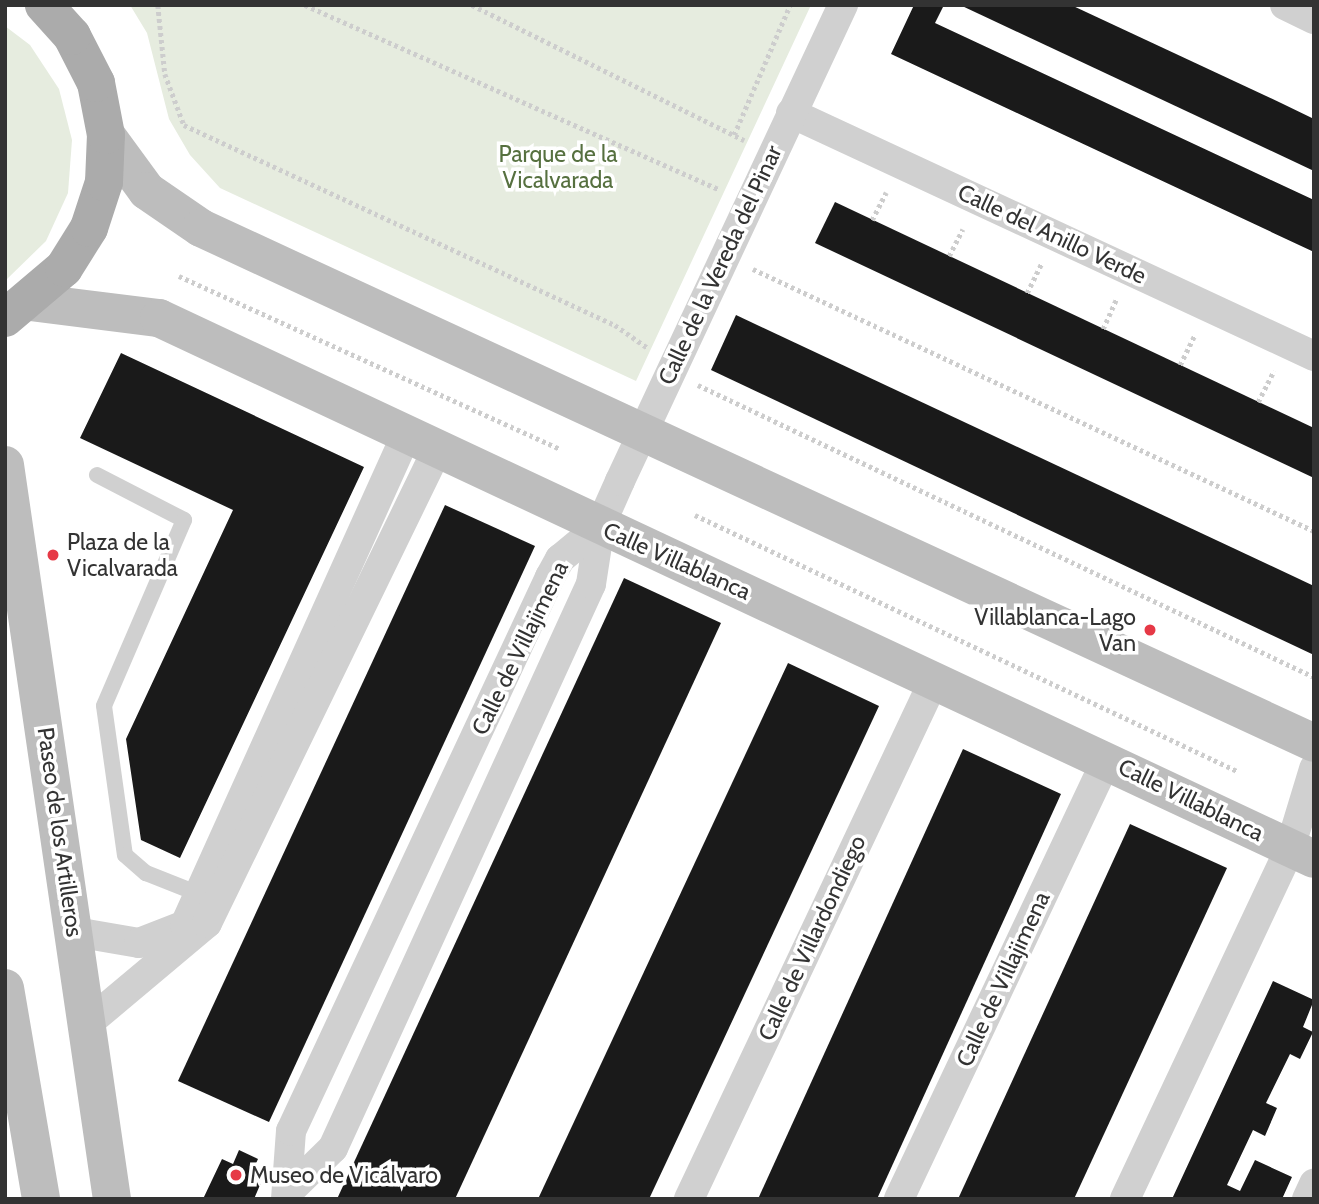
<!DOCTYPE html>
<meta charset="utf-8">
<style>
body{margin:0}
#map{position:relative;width:1319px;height:1204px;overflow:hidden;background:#fff;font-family:Cabin,sans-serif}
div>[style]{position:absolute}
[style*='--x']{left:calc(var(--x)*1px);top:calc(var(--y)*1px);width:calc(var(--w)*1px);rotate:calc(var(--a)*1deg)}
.green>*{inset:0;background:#e6ecdf}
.building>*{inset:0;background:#1a1a1a}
.path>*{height:4.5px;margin-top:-2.25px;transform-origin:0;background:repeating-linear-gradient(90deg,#cdcdcd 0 3.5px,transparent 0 7px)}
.lane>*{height:16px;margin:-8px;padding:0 8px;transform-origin:8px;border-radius:8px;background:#d0d0d0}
.street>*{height:30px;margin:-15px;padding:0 15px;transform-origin:15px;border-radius:15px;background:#d0d0d0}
.secondary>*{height:38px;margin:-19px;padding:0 19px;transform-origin:19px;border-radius:19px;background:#bdbdbd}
.primary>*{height:38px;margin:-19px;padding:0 19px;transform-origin:19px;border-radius:19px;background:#ababab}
.dots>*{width:19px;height:19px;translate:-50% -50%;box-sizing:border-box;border:4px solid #fff;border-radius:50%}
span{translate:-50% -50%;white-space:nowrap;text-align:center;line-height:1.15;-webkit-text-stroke:7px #fff;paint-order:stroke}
.park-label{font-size:23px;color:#56703f}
.street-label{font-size:23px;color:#333}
.poi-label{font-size:23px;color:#333}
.left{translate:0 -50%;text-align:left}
.right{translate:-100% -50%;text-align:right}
.frame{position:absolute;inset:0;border:7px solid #333;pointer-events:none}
</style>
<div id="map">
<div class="green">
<div style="clip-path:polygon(130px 5px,811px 5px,636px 381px,220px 188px,190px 155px,169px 119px,147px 33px)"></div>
<div style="clip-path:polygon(5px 26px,30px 45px,59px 89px,72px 140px,68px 193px,46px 241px,5px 281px)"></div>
</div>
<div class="building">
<div style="clip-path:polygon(914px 5px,944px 5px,935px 23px,1314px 200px,1314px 252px,891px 54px)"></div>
<div style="clip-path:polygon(960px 5px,1071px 5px,1281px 103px,1314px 119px,1314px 171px)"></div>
<div style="clip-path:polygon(835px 202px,1314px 428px,1314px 478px,815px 243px)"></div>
<div style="clip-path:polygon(736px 315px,1314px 586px,1314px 655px,711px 370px)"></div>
<div style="clip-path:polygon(121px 353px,364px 467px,180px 858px,141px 840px,126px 739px,233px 510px,80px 438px)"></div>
<div style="clip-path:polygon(445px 505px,535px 546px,269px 1122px,178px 1081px)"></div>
<div style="clip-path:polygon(624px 578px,721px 623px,455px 1199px,337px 1199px)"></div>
<div style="clip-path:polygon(788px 663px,879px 706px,687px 1118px,649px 1199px,538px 1199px)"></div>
<div style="clip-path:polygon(963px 749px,1061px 794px,877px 1199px,758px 1199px)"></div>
<div style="clip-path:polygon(1130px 824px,1227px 868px,1074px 1199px,958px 1199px)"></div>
<div style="clip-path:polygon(1273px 981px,1314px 1000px,1303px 1027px,1313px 1032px,1300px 1059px,1290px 1054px,1266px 1103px,1277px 1108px,1265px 1136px,1253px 1130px,1227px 1185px,1240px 1191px,1255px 1160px,1292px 1177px,1282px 1199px,1172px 1199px)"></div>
<div style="clip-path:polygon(239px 1150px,258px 1159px,252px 1172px,263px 1178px,254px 1199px,203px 1199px,222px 1159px,233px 1164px)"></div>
</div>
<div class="path">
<div style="--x:158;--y:5;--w:69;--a:84.2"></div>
<div style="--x:165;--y:74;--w:54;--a:69.6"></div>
<div style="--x:184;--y:125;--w:475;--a:24.9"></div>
<div style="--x:615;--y:325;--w:40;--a:34.9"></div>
<div style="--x:305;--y:5;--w:454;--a:24"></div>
<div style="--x:472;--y:5;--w:304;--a:26.4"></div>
<div style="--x:734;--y:135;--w:142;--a:-66.7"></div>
<div style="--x:872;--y:220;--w:31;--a:-63"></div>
<div style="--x:949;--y:256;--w:30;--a:-63"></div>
<div style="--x:753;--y:269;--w:619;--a:25.03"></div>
<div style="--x:179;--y:276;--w:418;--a:24.4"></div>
<div style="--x:1027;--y:293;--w:34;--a:-64"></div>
<div style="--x:1103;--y:329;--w:34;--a:-66"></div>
<div style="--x:1180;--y:365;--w:34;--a:-64"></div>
<div style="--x:698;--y:385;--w:682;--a:25.36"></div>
<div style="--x:1258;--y:402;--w:35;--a:-63"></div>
<div style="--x:695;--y:515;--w:599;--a:25.28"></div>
</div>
<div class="lane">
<div style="--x:97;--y:475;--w:98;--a:27.3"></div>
<div style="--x:184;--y:520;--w:202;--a:113.3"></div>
<div style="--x:104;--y:706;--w:150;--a:82"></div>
<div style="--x:125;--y:855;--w:28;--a:41"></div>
<div style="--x:146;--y:873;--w:57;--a:21.6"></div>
</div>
<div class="street">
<div style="--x:1285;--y:5;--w:32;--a:26"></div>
<div style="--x:791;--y:113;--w:577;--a:24.92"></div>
<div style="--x:75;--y:932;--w:65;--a:9.8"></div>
<div style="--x:139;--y:943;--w:49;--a:-21.4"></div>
<div style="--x:185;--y:925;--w:540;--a:-65.71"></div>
<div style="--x:88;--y:1023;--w:155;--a:-40"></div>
<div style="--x:207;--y:923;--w:528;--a:-64.07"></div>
<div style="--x:288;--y:1192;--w:63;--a:-44.4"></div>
<div style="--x:333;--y:1148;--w:620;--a:-65.42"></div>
<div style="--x:591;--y:584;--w:59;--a:-81.2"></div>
<div style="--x:600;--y:526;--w:49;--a:-66"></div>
<div style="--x:620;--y:481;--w:526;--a:-64.9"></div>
<div style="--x:286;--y:1199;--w:68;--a:-85.8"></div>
<div style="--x:291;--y:1131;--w:612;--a:-64.94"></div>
<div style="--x:550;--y:577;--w:21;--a:-61"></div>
<div style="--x:560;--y:559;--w:52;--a:-39.5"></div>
<div style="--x:689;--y:1199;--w:576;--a:-64.72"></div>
<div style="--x:899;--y:1199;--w:487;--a:-64.7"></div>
<div style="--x:1125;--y:1199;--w:388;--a:-64.8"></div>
<div style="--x:1290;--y:848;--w:83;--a:-73.1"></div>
<div style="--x:1307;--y:1199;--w:17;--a:-65"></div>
</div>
<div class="secondary">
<div style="--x:106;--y:135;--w:69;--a:53.8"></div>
<div style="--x:147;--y:191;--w:65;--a:34.4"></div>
<div style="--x:201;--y:228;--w:1226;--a:24.83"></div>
<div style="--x:30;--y:302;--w:130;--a:7.1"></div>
<div style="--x:159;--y:318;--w:1275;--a:25.1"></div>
<div style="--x:5;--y:465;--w:742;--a:81.71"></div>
<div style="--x:5;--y:988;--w:214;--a:80.3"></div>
</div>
<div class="primary">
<div style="--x:5;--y:318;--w:77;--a:-40.3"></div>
<div style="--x:64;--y:268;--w:47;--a:-58"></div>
<div style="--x:89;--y:228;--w:48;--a:-71.9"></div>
<div style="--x:104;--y:182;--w:47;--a:-87.6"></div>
<div style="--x:106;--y:135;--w:53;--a:-100.9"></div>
<div style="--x:96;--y:83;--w:53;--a:-117.1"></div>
<div style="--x:72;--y:36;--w:42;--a:-132.1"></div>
</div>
<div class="dots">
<div style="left:53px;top:555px;background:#e63946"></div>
<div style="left:1150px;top:630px;background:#e63946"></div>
<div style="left:236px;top:1175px;background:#e63946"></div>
</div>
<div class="park-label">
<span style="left:558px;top:167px">Parque de la<br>Vicalvarada</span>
</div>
<div class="street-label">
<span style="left:1052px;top:234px;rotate:25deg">Calle del Anillo Verde</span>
<span style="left:720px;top:265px;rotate:-65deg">Calle de la Vereda del Pinar</span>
<span style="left:677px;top:561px;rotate:24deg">Calle Villablanca</span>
<span style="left:520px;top:648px;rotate:-64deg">Calle de Villajimena</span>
<span style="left:1191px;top:800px;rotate:26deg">Calle Villablanca</span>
<span style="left:60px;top:832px;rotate:82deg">Paseo de los Artilleros</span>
<span style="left:812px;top:938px;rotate:-65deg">Calle de Villardondiego</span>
<span style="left:1003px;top:979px;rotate:-65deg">Calle de Villajimena</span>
</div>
<div class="poi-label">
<span class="left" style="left:67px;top:555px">Plaza de la<br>Vicalvarada</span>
<span class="right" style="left:1136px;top:630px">Villablanca-Lago<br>Van</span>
<span class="left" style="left:250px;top:1175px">Museo de Vicálvaro</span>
</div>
<div class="frame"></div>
</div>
